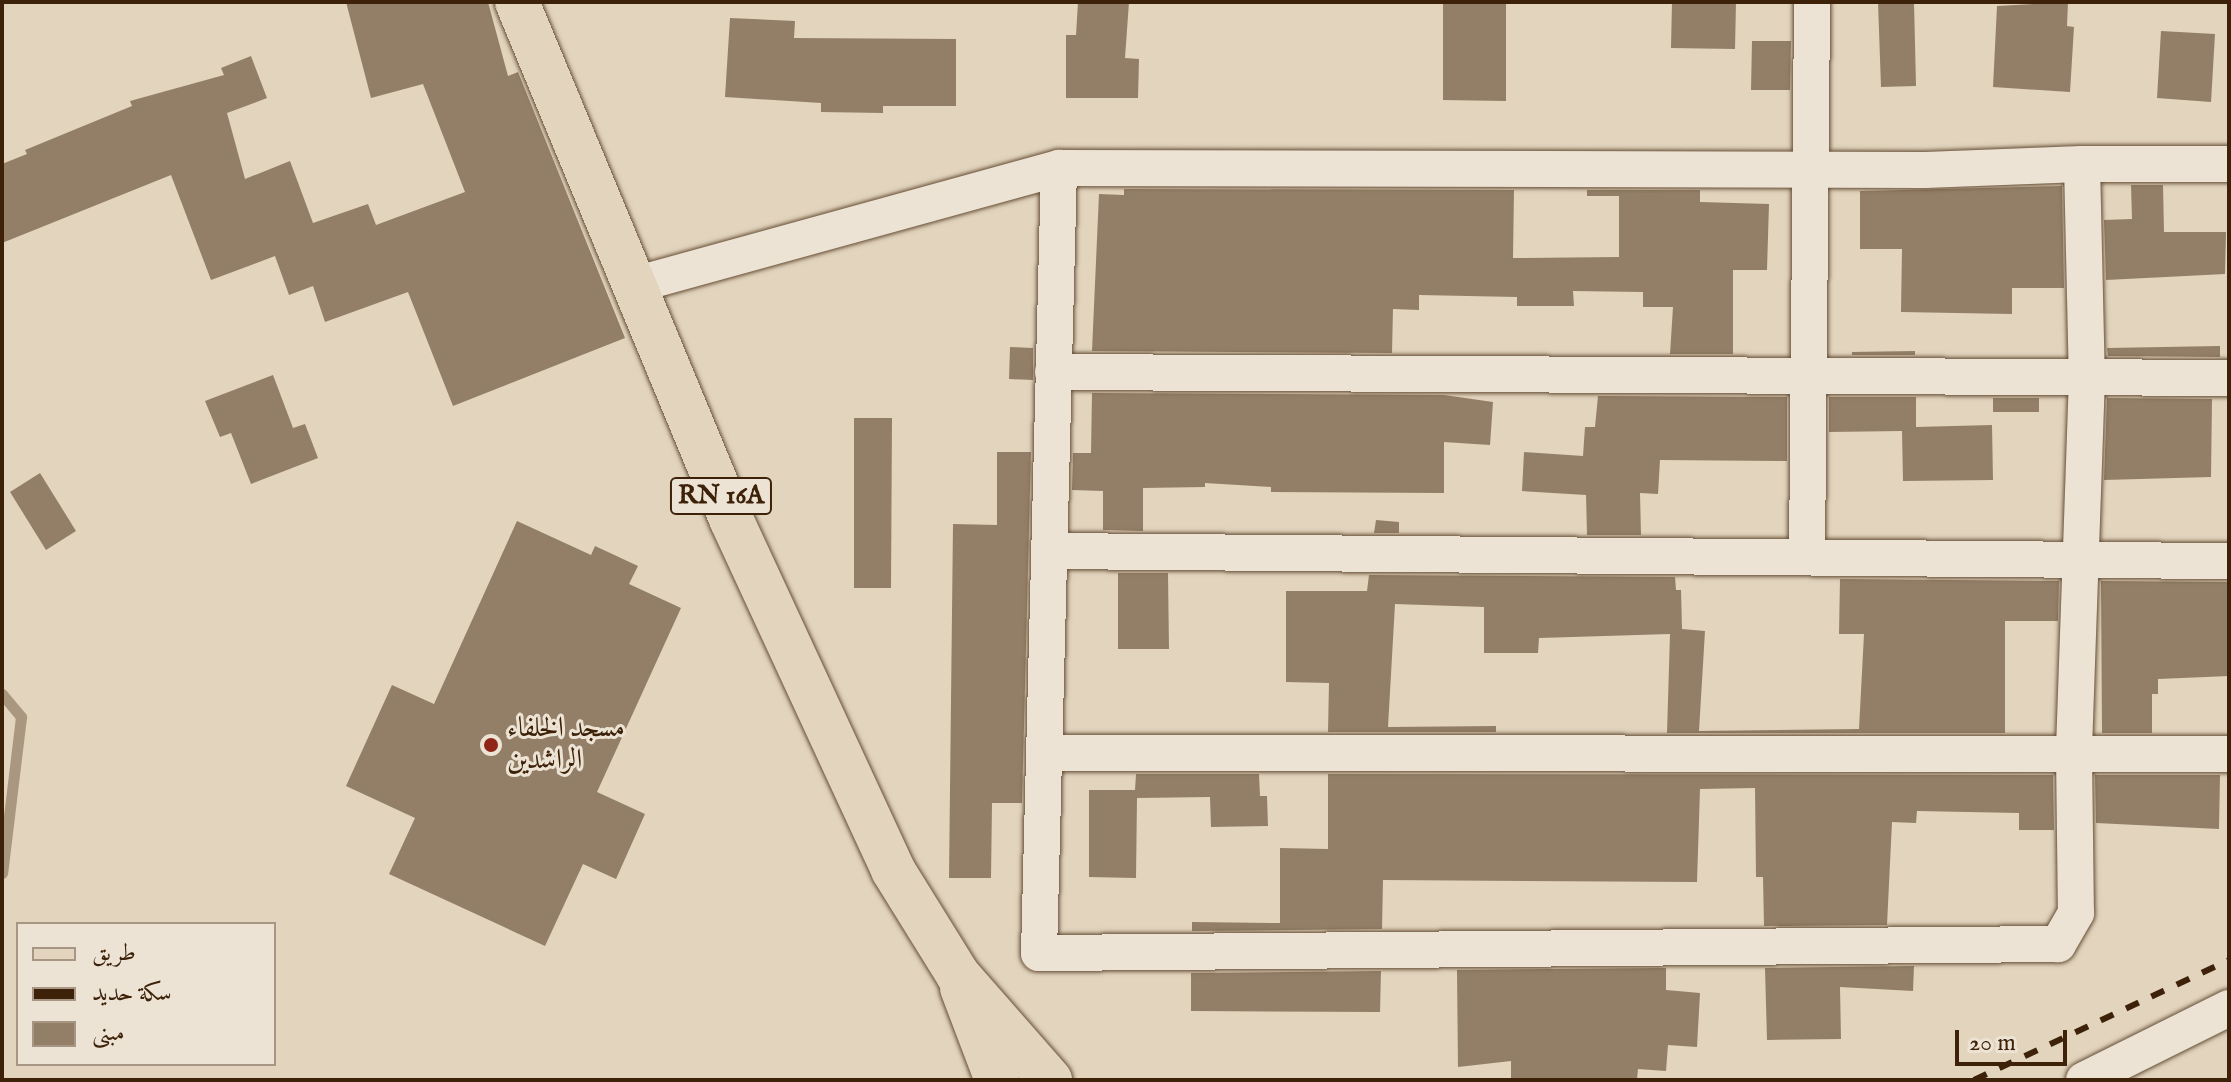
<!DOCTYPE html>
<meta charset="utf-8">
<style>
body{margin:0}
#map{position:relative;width:2231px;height:1082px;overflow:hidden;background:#e2d4bd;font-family:"IM FELL English",Amiri,serif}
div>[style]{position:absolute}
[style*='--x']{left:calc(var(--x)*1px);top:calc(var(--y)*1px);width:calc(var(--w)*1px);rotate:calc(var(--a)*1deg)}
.stream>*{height:11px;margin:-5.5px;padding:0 5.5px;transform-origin:5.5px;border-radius:5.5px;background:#aa9780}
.building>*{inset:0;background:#937f67}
.roads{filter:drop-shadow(0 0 2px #664e36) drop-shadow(0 0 2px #664e36)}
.street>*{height:36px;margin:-18px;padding:0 18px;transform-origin:18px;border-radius:18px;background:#ece3d4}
.primary>*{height:44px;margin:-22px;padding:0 22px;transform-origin:22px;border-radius:22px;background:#e2d4bd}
.rail>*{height:6px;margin-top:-3px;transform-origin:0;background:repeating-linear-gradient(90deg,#3d2209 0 14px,transparent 0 28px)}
.dots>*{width:22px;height:22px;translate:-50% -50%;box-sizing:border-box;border:4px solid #ece3d4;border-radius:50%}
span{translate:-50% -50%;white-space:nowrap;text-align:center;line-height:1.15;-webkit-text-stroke:6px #ece3d4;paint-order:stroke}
.shield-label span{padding:2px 6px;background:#ece3d4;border:2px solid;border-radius:6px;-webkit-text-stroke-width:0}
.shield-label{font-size:26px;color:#3d2209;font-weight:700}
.poi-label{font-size:28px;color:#3d2209}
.left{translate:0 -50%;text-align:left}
.frame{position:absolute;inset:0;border:4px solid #3d2209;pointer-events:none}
.legend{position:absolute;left:16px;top:922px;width:260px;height:144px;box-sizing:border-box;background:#ece3d4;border:2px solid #a69683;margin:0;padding:10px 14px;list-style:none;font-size:24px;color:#3d2209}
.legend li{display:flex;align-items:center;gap:16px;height:40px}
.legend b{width:40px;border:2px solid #a69683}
.scale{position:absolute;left:1955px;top:1030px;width:112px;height:36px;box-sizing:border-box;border:4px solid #3d2209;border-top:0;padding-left:10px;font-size:24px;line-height:28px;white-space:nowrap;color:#3d2209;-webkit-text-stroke:6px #ece3d4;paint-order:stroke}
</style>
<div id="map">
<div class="stream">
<div style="--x:2;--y:694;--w:30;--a:50"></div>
<div style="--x:21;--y:717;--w:157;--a:96.9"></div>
</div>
<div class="building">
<div style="clip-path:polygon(346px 2px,488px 2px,508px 76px,518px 72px,625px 338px,453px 406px,408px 292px,325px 322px,313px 286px,289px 295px,275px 256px,211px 280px,171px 175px,2px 243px,2px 164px,27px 154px,25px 150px,132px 106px,130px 101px,224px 75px,221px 68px,251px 56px,267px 98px,227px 113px,245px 179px,290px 161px,313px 223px,368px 204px,376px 225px,465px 192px,423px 84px,371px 98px)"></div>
<div style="clip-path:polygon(1078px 2px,1129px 2px,1125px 58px,1139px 59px,1138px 98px,1066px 98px,1066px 35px,1076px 35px)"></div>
<div style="clip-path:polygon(1443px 2px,1506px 2px,1506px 101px,1443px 100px)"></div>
<div style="clip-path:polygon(1672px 2px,1736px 2px,1735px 49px,1671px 48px)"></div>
<div style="clip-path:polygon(1878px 2px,1914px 2px,1916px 86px,1881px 87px)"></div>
<div style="clip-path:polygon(2068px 2px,2067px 26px,2074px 27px,2070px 92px,1993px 87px,1997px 6px)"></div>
<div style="clip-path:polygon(730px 18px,795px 21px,794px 38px,956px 39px,956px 106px,883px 106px,883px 113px,821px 112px,821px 103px,725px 97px)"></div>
<div style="clip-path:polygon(2161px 31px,2215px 34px,2211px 102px,2157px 98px)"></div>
<div style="clip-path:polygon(1752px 41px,1791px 41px,1790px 90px,1751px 90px)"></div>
<div style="clip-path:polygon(2131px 185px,2163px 185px,2164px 232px,2226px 232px,2225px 274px,2106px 280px,2104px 220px,2132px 219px)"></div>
<div style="clip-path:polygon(2062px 186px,2064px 288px,2012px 288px,2012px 314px,1901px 312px,1902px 249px,1860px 249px,1860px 191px)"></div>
<div style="clip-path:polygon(1124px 189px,1514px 190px,1513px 258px,1619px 257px,1619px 196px,1587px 196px,1587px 190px,1700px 190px,1700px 202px,1769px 204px,1767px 270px,1733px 270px,1733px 354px,1670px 354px,1673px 307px,1643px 307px,1643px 292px,1573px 291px,1574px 306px,1517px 306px,1517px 297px,1419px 295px,1419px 310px,1393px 309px,1392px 353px,1092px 351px,1099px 194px,1124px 195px)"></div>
<div style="clip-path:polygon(2220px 346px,2220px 357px,2108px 356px,2107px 348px)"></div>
<div style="clip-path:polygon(1010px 347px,1033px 348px,1033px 380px,1009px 379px)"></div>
<div style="clip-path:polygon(1915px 351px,1915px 355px,1852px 355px,1852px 352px)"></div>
<div style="clip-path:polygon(273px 375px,293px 428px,305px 424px,318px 458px,251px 484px,231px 433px,220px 437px,205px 401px)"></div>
<div style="clip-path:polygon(1092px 393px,1444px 395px,1493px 402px,1490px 445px,1444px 442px,1444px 493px,1271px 492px,1271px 487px,1205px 483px,1205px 487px,1143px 488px,1143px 531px,1103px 530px,1103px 491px,1072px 490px,1073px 453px,1091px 453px)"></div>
<div style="clip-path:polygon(1598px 396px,1787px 397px,1787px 461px,1660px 460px,1658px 494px,1640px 493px,1641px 535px,1587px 535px,1586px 495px,1522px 491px,1524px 452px,1583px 456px,1585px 427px,1595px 427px)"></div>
<div style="clip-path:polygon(1829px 397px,1916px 397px,1916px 427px,1992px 425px,1993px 480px,1903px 481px,1902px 431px,1829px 432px)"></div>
<div style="clip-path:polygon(1993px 398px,2039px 398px,2039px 412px,1993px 412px)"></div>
<div style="clip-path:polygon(2107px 398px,2212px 399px,2211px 477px,2104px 480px)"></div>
<div style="clip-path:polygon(854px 418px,892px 418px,891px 588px,854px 588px)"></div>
<div style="clip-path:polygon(997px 452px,1031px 452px,1022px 803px,992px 803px,991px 878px,949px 878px,953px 524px,997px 525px)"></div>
<div style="clip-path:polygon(40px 473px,76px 531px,46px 550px,10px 492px)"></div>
<div style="clip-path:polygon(1376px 520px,1399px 522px,1399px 533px,1374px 533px)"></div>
<div style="clip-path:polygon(517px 521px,591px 555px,595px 546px,638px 566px,629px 584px,681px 608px,597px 792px,645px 814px,616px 879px,583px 864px,545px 946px,389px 874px,415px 818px,346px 786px,392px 685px,434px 704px)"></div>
<div style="clip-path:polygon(1118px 573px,1168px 573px,1169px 649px,1118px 649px)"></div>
<div style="clip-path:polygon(1369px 575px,1675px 577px,1676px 590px,1681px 590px,1682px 629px,1705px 631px,1699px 731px,1859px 729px,1864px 634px,1839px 634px,1840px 579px,2059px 581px,2058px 621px,2005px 621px,2005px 733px,1667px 733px,1670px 634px,1539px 638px,1538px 653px,1484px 653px,1484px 607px,1395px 604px,1388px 727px,1496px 726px,1496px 732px,1328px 732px,1329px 683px,1286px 682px,1286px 591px,1367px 591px)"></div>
<div style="clip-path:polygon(2101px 581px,2229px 582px,2229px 676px,2158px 679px,2158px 694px,2152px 694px,2152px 733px,2102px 733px)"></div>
<div style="clip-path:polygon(1136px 774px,1259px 774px,1260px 796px,1267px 796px,1268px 826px,1211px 827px,1210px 797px,1137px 798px,1136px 878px,1089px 877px,1089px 790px,1135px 790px)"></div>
<div style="clip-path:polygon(1328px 774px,2053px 775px,2054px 830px,2019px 830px,2019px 813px,1917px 811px,1916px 823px,1892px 822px,1887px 925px,1764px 926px,1763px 877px,1756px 877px,1755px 788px,1700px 789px,1697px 882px,1383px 880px,1382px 929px,1192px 931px,1192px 922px,1280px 923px,1280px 848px,1328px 849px)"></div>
<div style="clip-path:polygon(2095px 775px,2220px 775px,2219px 829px,2096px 823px)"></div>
<div style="clip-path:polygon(1914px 966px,1913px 991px,1840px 987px,1841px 1039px,1767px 1040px,1765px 968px)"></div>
<div style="clip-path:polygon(1666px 968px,1666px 990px,1700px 993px,1697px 1047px,1668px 1045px,1666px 1071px,1638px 1069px,1637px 1079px,1511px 1080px,1511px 1061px,1458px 1067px,1457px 970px)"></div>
<div style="clip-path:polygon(1381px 971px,1380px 1012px,1191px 1011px,1191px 973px)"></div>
</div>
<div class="roads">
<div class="street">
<div style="--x:2082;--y:164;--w:213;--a:88.7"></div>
<div style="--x:2087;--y:377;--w:377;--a:92"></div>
<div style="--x:2074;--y:754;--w:159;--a:89.3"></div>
<div style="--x:2076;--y:913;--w:36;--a:120"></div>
<div style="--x:2058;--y:944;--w:1019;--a:179.49"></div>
<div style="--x:1039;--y:953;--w:785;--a:-88.54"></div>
<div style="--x:1059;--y:168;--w:866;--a:0.13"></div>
<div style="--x:1925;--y:170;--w:157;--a:-2.2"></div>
<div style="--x:2082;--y:164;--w:147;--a:0"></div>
<div style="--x:634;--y:285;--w:441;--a:-15.4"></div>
<div style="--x:1053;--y:372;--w:1176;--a:0.29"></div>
<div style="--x:1049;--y:551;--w:1180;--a:0.49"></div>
<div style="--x:1807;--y:557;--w:555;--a:-89.48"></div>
<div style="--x:1044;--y:753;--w:1185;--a:0.05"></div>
<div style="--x:2084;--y:1080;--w:162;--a:-26.4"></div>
</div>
<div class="primary">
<div style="--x:517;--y:2;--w:560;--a:67.51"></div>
<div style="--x:731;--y:519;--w:387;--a:65.2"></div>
<div style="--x:893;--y:870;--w:123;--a:58.2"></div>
<div style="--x:958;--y:975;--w:140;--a:48.8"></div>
<div style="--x:962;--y:988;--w:98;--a:69.2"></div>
</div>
</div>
<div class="rail">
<div style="--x:1974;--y:1080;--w:282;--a:-25.2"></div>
</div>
<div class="dots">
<div style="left:491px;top:745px;background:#8f2418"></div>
</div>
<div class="shield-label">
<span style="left:721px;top:496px">RN 16A</span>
</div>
<div class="poi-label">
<span class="left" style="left:507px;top:745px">مسجد الخلفاء<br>الراشدين</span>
</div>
<div class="frame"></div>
<ul class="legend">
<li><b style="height:10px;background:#e2d4bd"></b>طريق</li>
<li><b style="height:10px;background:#3d2209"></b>سكة حديد</li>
<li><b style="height:22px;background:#937f67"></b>مبنى</li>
</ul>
<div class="scale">20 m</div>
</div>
